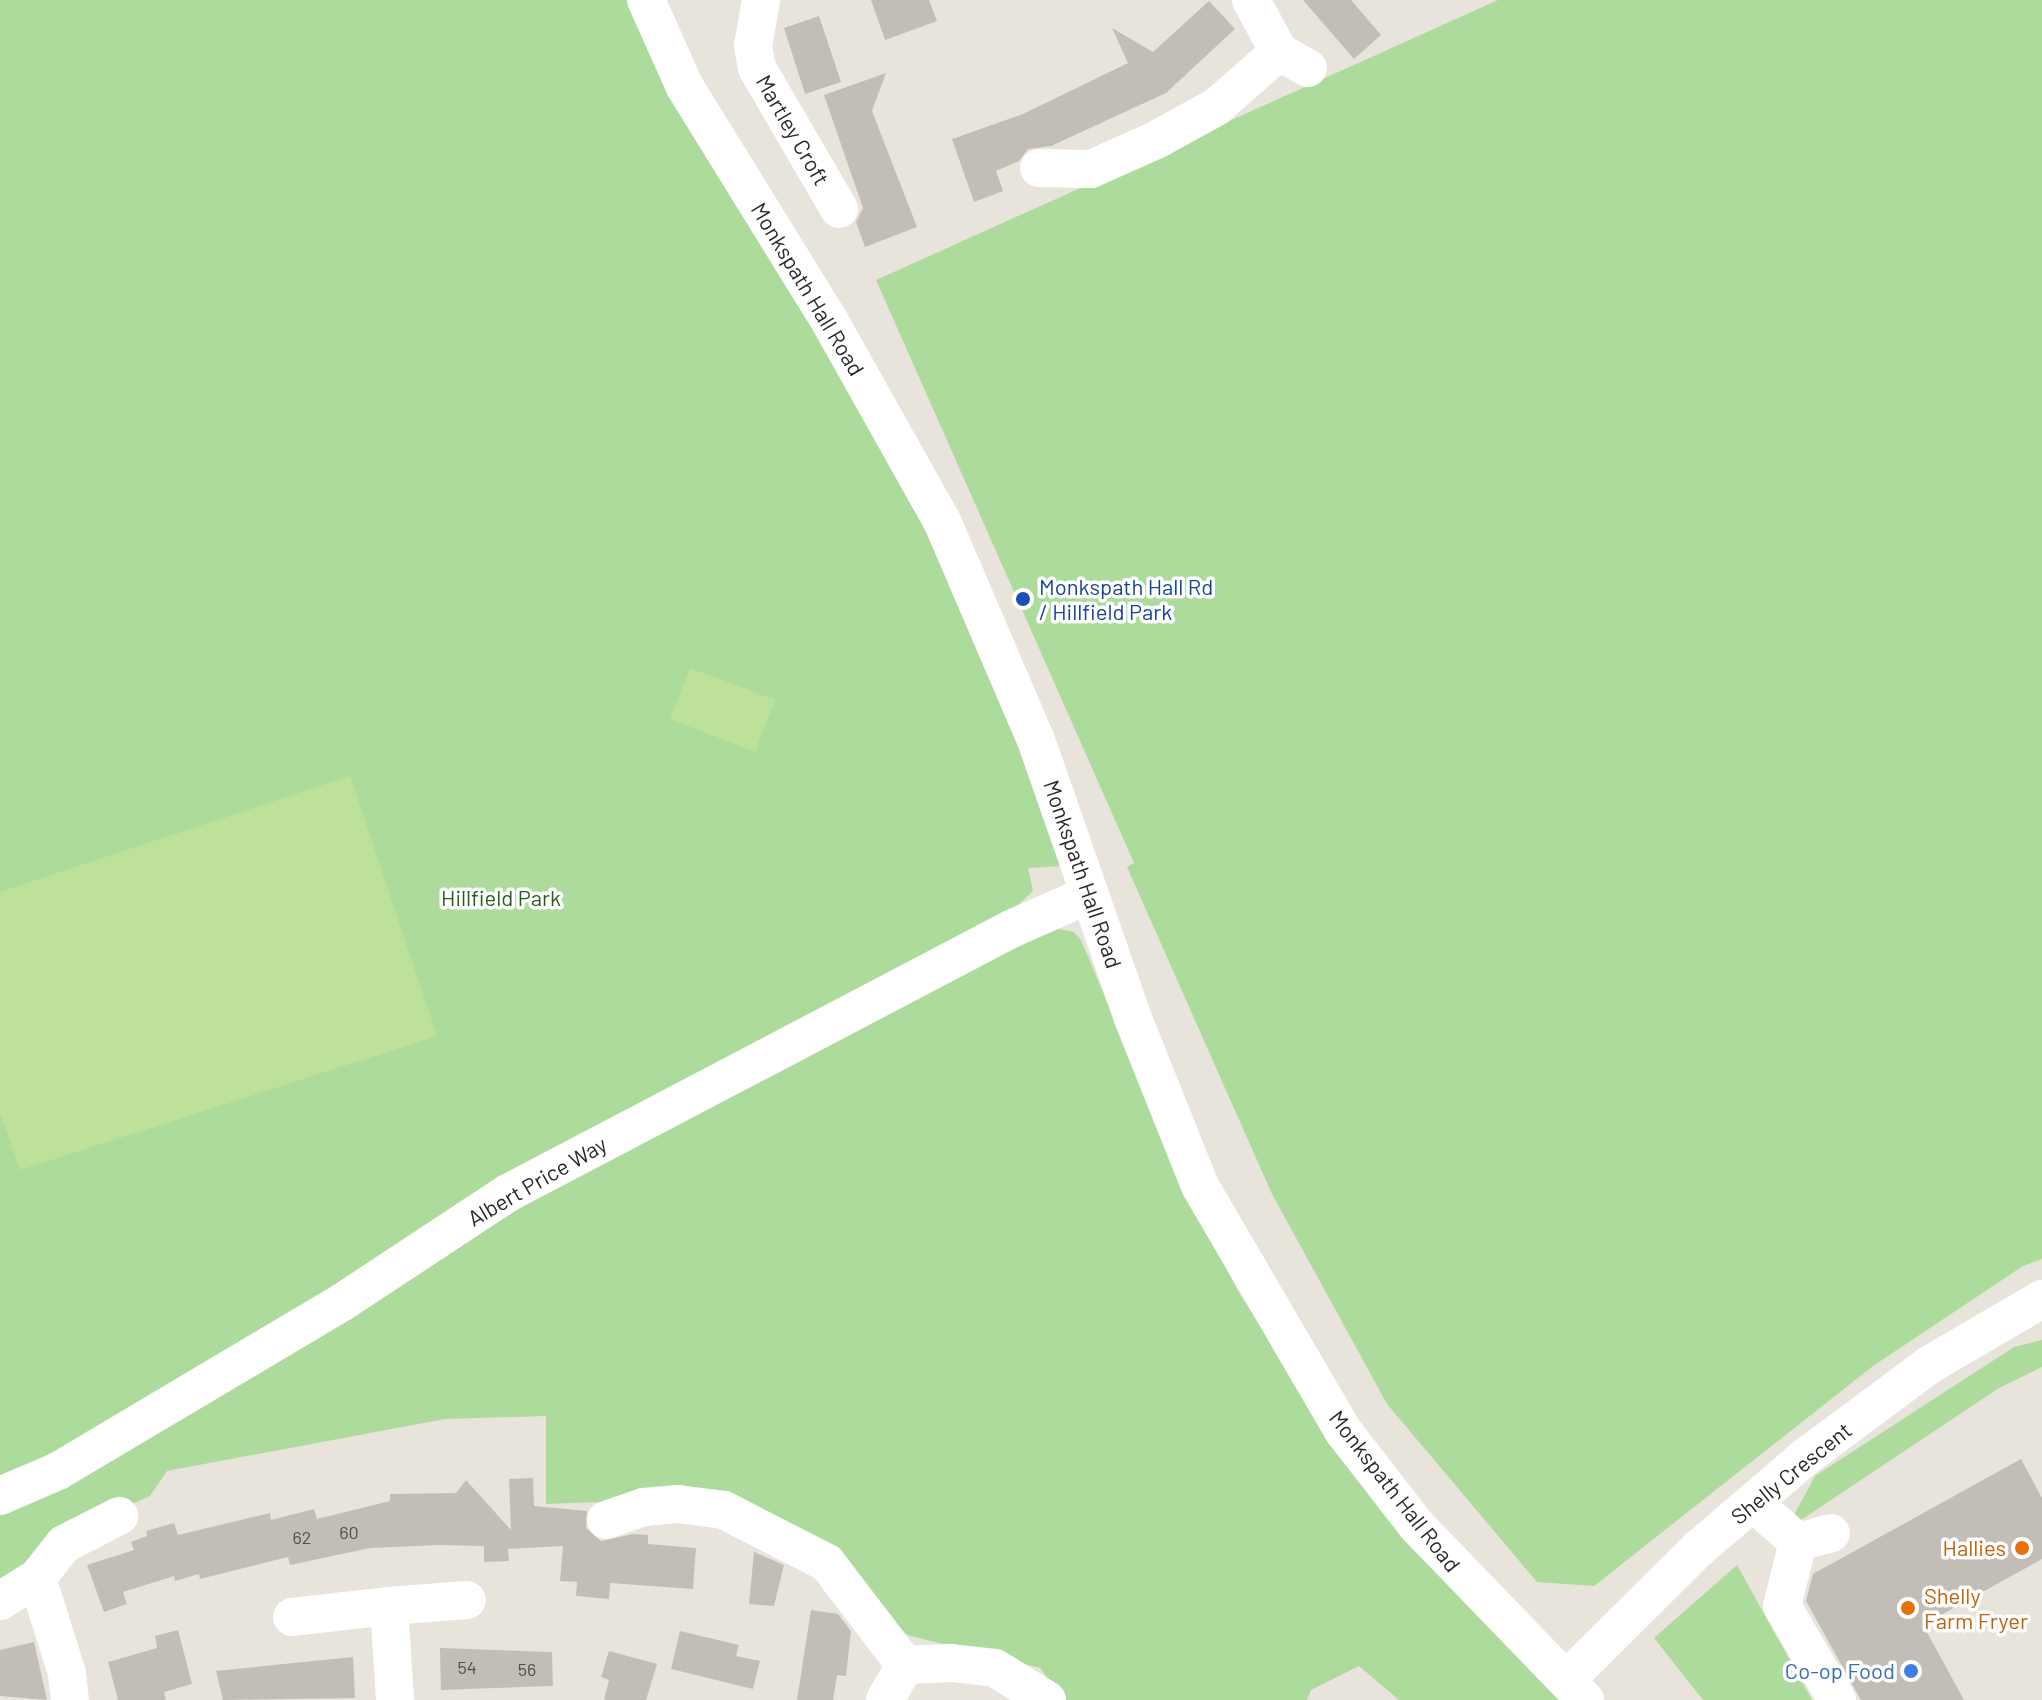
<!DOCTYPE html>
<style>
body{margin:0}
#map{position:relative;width:2042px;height:1700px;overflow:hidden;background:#e9e4db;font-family:Barlow,sans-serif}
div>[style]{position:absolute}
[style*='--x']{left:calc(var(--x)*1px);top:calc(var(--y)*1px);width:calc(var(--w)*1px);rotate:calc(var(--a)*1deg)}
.green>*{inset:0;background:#addb9c}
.pitch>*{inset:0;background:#bde199}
.building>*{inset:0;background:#c2beb7}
.minor>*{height:38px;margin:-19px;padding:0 19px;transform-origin:19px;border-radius:19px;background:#fff}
.dots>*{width:22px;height:22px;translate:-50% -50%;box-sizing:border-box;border:4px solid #fff;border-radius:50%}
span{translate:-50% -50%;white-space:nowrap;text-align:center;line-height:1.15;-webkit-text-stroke:7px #fff;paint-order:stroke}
.number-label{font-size:18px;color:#4e4e4c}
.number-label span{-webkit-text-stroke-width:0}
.street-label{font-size:22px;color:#282828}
.transit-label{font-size:22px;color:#164399}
.left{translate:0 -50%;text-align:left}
.park-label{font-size:22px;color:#285d20}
.food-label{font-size:22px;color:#c56008}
.right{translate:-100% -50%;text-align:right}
.shop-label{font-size:22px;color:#366cbe}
</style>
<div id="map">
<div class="green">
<div style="clip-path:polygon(0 0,634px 0,855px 392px,978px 633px,1061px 866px,1028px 868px,1033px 891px,1004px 918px,1074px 932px,1081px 940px,1185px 1187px,1237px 1289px,1293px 1378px,1567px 1700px,1399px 1700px,1359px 1666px,1311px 1690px,1307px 1700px,1064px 1700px,1040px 1668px,907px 1635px,816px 1544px,704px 1498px,546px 1504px,546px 1416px,445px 1419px,167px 1471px,150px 1496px,56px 1539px,0 1591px)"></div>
<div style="clip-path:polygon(1498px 0,2042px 0,2042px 1259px,2023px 1266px,1873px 1366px,1594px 1586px,1537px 1582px,1387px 1404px,1272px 1194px,1127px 867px,1134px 863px,876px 280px)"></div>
<div style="clip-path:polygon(2042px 1340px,2042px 1367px,1999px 1388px,1786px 1530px,1815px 1476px,2014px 1347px)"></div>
<div style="clip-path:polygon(1737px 1565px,1812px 1700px,1703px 1700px,1654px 1638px)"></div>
</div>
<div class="pitch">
<div style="clip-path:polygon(690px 668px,775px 700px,755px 752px,670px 719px)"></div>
<div style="clip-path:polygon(350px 776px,437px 1036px,20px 1170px,0 1112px,0 892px)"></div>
</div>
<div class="building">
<div style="clip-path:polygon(871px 0,929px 0,937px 21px,885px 40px)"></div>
<div style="clip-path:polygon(1303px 0,1351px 0,1381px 35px,1354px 59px)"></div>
<div style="clip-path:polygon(1209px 1px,1235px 29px,1166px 93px,1051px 146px,1028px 149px,1019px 161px,996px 171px,1003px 191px,974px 202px,952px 139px,1023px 114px,1128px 63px,1112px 28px,1153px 52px)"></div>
<div style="clip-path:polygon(819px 16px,841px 82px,805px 94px,784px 28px)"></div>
<div style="clip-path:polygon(886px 73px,872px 111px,917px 227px,865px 247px,856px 222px,863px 208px,824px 95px)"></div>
<div style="clip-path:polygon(2021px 1459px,2042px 1498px,2042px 1559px,1923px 1625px,1964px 1700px,1861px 1700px,1806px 1601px,1813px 1574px)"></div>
<div style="clip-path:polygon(533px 1478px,534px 1506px,587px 1511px,586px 1528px,601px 1541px,633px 1534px,648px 1535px,648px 1544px,696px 1548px,693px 1589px,610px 1583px,609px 1599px,576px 1596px,577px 1582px,560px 1581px,563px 1546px,508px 1549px,509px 1561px,484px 1562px,484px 1546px,439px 1545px,370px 1548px,290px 1565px,288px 1557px,200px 1579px,199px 1574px,175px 1581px,174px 1576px,123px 1592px,127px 1604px,104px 1612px,87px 1565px,134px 1550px,131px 1542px,147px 1536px,146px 1531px,174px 1523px,178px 1535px,270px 1513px,271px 1520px,314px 1509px,317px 1519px,390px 1501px,390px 1494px,456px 1493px,466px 1480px,511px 1530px,509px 1479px)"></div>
<div style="clip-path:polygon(754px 1552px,784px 1565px,774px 1606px,749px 1604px)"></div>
<div style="clip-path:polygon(811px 1610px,838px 1614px,851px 1631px,846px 1676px,837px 1675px,833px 1700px,797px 1700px)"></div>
<div style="clip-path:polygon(178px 1630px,192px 1684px,164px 1692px,166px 1700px,118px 1700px,108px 1662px,157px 1648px,155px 1636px)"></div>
<div style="clip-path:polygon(680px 1631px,739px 1645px,736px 1656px,760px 1661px,753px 1689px,671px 1669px)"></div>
<div style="clip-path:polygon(34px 1642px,47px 1700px,0 1696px,0 1650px)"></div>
<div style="clip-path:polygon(440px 1648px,552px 1652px,553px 1686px,441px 1690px)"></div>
<div style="clip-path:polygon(609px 1651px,657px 1664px,646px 1700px,604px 1700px,609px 1680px,601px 1677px)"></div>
<div style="clip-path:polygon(353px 1657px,355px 1698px,223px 1700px,216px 1671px)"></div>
</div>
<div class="minor">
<div style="--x:646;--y:0;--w:95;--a:65.9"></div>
<div style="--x:685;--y:87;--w:274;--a:58.3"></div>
<div style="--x:829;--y:320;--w:231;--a:60.7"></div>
<div style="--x:942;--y:521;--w:238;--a:66.8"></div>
<div style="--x:1036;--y:740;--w:292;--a:70.8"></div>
<div style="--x:1132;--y:1016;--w:183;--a:68.2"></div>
<div style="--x:1200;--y:1186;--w:285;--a:59.7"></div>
<div style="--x:1344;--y:1432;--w:119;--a:52.2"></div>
<div style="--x:1417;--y:1526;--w:242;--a:46"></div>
<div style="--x:761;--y:0;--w:47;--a:99.9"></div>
<div style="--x:753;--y:46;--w:22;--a:80"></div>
<div style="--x:757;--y:68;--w:163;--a:59.8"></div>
<div style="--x:1251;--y:0;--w:59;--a:61.7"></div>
<div style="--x:1279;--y:52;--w:33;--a:29"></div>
<div style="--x:1039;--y:168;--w:52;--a:1.1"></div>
<div style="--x:1091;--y:169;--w:71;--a:-24"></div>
<div style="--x:1156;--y:140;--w:68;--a:-28.8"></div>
<div style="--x:1216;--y:107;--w:84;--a:-41.1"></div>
<div style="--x:0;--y:1496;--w:63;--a:-23.3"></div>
<div style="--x:58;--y:1471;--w:329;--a:-30.7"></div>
<div style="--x:341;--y:1303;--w:200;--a:-33.4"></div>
<div style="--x:508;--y:1193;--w:570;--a:-27.69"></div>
<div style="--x:1013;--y:928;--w:84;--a:-23.8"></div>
<div style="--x:1753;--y:1503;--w:60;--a:40.9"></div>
<div style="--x:1798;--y:1542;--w:34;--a:-15"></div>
<div style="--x:606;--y:1520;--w:39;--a:-19"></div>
<div style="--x:643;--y:1507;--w:35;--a:-5"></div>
<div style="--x:678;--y:1504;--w:46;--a:7.4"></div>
<div style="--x:724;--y:1510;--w:116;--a:27.2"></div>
<div style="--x:827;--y:1563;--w:128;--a:52.6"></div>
<div style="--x:1798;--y:1542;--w:66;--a:104"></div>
<div style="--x:1782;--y:1606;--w:109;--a:59.7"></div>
<div style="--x:37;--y:1578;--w:43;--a:-51.5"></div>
<div style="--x:64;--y:1544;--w:62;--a:-27"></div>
<div style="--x:0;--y:1601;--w:44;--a:-31.9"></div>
<div style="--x:37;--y:1578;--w:100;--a:72.5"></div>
<div style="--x:67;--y:1673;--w:27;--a:84"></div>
<div style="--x:389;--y:1606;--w:78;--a:-4.4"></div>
<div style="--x:292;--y:1617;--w:98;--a:-6.5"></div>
<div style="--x:389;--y:1606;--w:94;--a:86.3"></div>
<div style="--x:1566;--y:1680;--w:186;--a:-44.8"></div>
<div style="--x:1698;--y:1549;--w:140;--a:-40.6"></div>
<div style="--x:1804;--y:1458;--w:156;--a:-36.6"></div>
<div style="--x:1929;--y:1365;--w:131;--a:-30.3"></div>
<div style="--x:885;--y:1700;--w:40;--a:-60.3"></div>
<div style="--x:905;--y:1665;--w:47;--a:-2.4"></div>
<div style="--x:952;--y:1663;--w:43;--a:6.6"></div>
<div style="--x:995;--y:1668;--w:61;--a:31.6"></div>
</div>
<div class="dots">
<div style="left:1023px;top:599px;background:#1a4fb4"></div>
<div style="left:2022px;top:1548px;background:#e8710a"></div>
<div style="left:1908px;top:1608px;background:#e8710a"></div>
<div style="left:1911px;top:1671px;background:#3f7fe0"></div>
</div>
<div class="number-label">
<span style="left:349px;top:1532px">60</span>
<span style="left:302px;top:1537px">62</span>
<span style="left:467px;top:1667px">54</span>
<span style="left:527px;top:1669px">56</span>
</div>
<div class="street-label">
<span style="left:793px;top:130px;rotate:60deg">Martley Croft</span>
<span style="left:808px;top:289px;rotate:59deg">Monkspath Hall Road</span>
<span style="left:1083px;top:874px;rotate:71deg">Monkspath Hall Road</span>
<span style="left:537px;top:1181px;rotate:-30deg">Albert Price Way</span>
<span style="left:1791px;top:1473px;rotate:-39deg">Shelly Crescent</span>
<span style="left:1395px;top:1491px;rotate:52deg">Monkspath Hall Road</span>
</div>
<div class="transit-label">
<span class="left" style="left:1039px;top:599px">Monkspath Hall Rd<br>/ Hillfield Park</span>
</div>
<div class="park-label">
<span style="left:501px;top:898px">Hillfield Park</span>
</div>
<div class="food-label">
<span class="right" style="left:2006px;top:1548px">Hallies</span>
<span class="left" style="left:1924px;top:1608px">Shelly<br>Farm Fryer</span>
</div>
<div class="shop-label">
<span class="right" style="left:1895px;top:1671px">Co-op Food</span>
</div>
</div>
